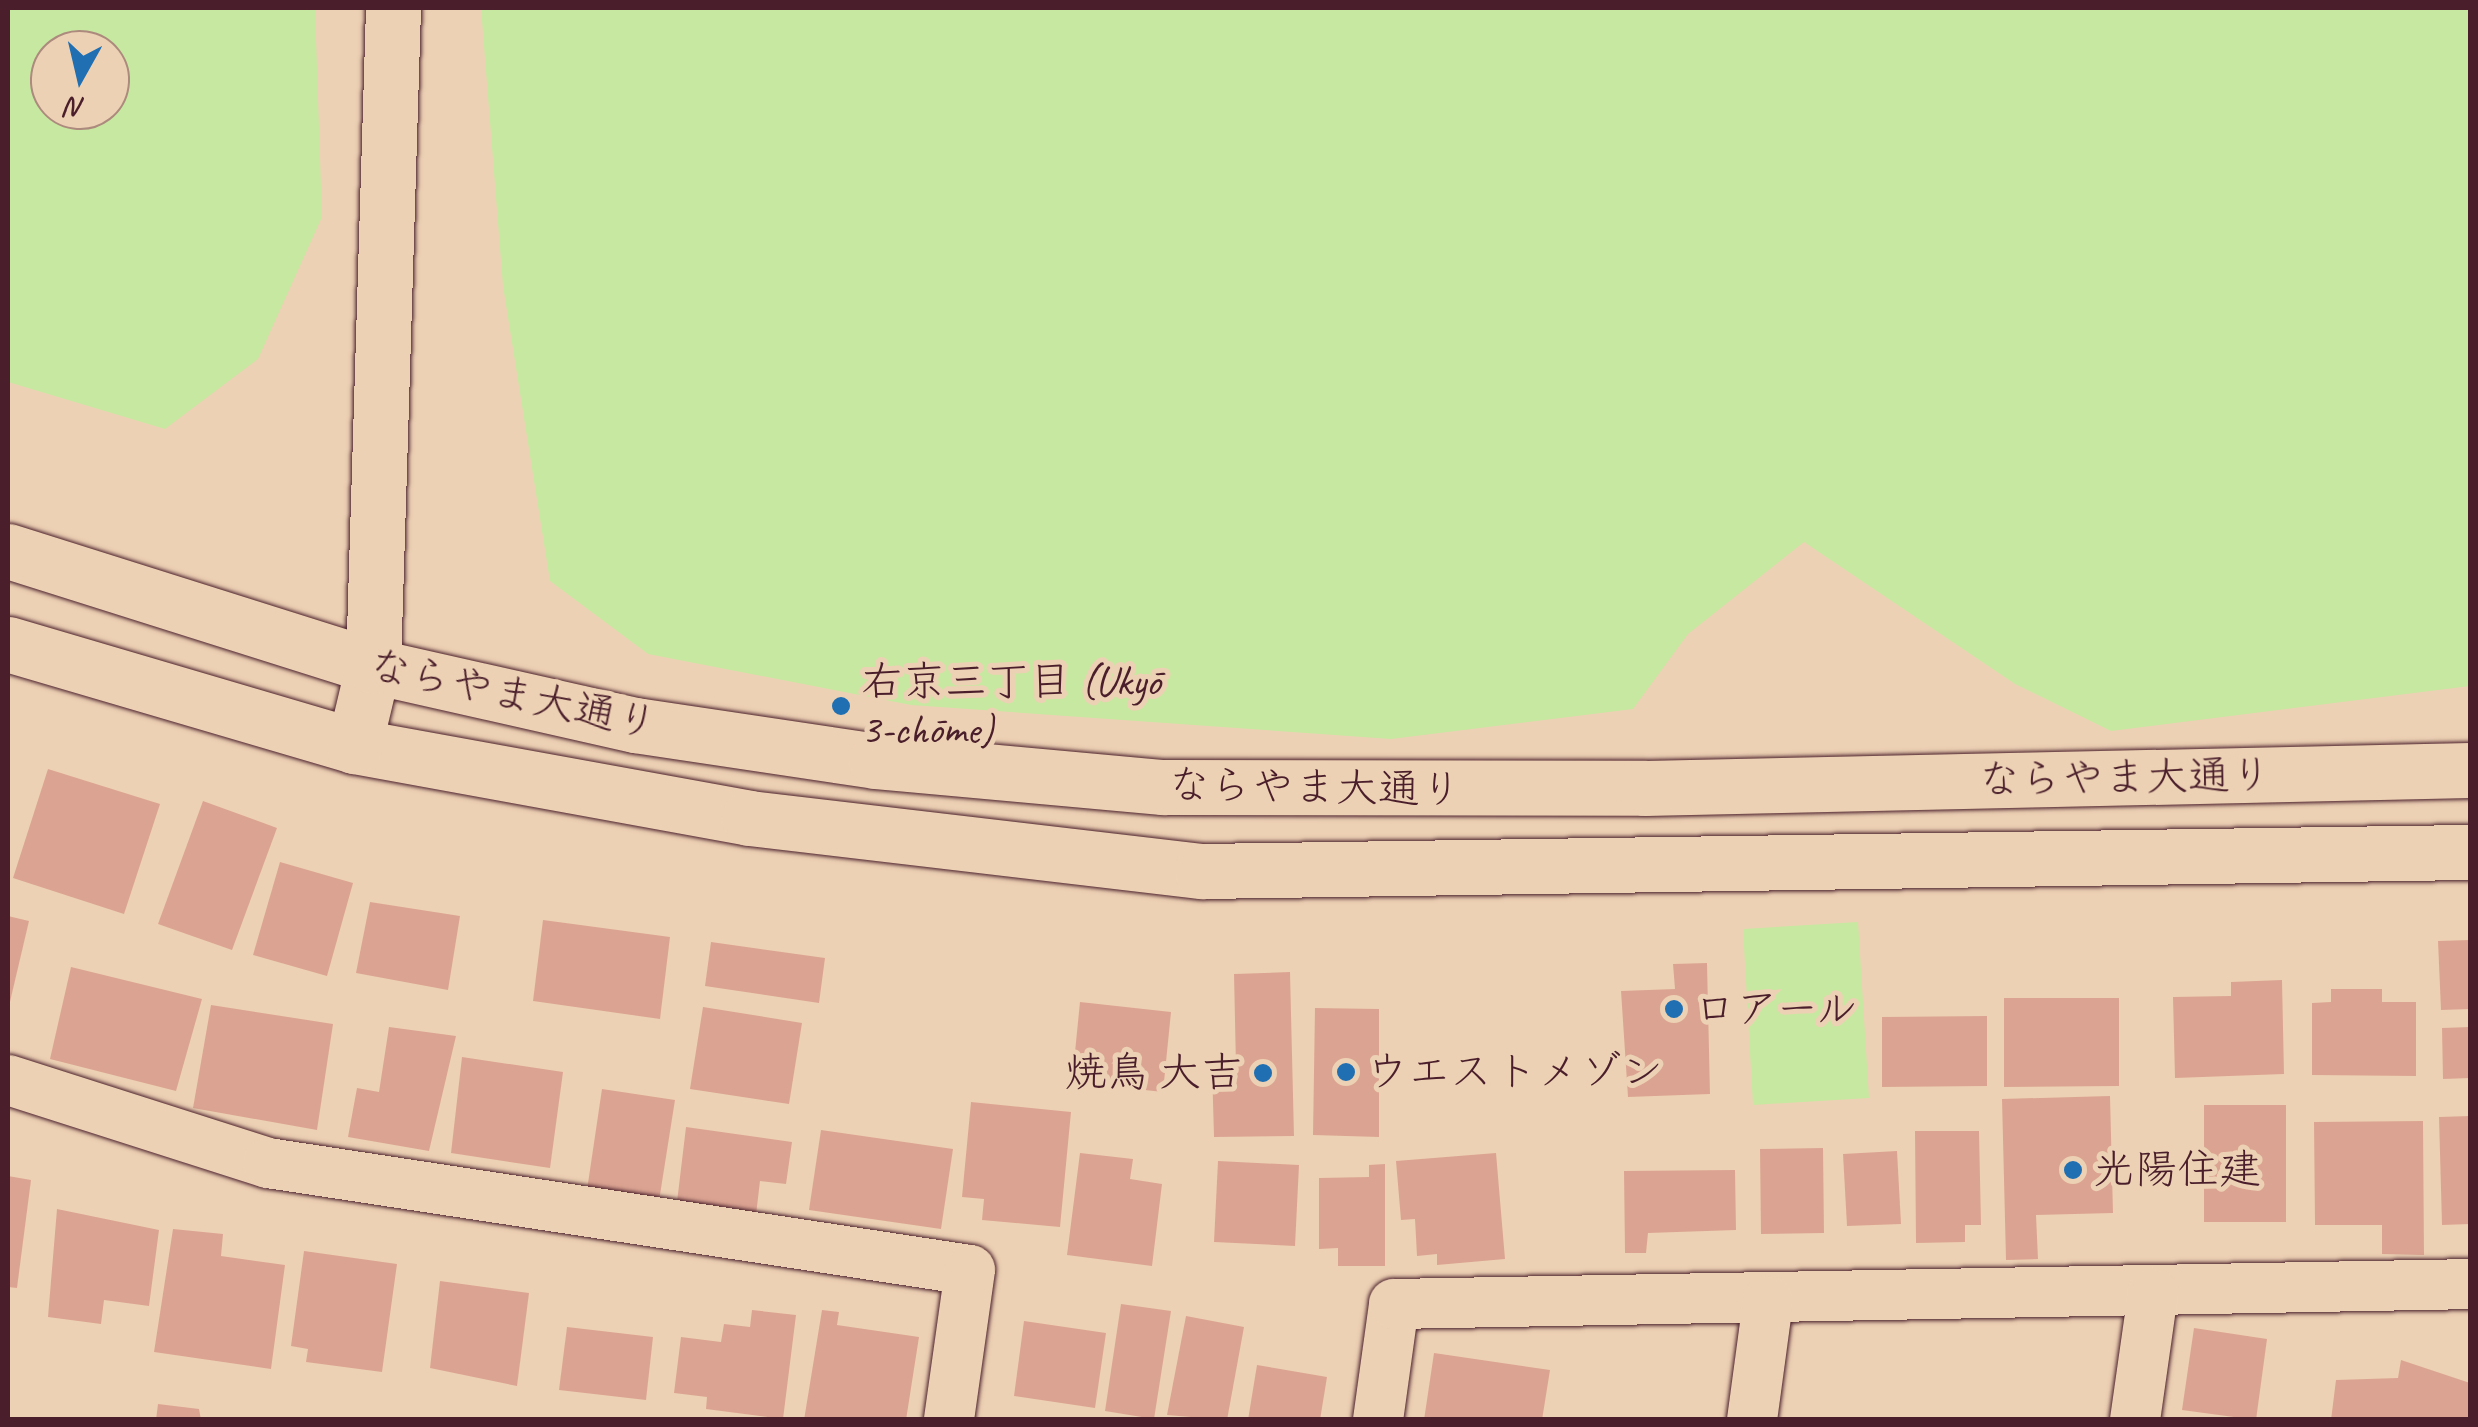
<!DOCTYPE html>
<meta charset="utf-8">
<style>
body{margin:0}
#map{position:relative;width:2478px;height:1427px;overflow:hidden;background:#edd1b4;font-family:Caveat,"Klee One",sans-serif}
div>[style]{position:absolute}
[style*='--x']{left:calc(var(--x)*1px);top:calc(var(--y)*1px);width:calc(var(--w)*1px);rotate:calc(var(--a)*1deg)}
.green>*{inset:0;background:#c7e8a0}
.building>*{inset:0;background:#dba492}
.roads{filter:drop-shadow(0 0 2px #4a1f2b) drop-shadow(0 0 2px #4a1f2b)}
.street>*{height:50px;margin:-25px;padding:0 25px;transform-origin:25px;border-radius:25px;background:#edd1b4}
.secondary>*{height:55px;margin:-27.5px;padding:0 27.5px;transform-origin:27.5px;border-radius:27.5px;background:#edd1b4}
.dots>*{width:28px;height:28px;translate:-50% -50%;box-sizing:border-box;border:5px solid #edd1b4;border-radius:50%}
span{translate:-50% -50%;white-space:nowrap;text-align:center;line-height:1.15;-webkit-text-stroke:10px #edd1b4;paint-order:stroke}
.poi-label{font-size:42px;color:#4a1f2b}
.left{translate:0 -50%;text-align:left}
.right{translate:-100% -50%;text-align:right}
.street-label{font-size:42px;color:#4a1f2b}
.frame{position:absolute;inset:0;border:10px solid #4a1f2b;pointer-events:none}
.north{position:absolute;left:30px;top:30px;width:100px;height:100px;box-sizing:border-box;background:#edd1b4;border:2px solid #ac8a7d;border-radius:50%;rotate:188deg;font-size:28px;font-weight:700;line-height:40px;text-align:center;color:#4a1f2b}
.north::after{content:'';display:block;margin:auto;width:35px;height:45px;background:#1f6fb2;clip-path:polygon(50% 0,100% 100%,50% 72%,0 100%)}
</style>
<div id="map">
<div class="green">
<div style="clip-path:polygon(evenodd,8px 8px,315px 8px,322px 217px,258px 359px,165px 429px,8px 382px,8px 8px,50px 50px,110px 50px,110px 110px,50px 110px,50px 50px)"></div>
<div style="clip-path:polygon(481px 8px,2470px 8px,2470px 686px,2111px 731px,2015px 684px,1804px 542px,1688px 634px,1633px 709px,1391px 739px,911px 705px,648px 654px,550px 581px,503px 286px)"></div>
<div style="clip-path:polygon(1858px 922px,1869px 1098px,1753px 1105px,1743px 929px)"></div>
</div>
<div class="building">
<div style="clip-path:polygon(48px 769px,160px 804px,124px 914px,13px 878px)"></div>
<div style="clip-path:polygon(203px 801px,277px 828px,232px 950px,158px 924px)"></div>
<div style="clip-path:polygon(280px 862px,353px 883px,327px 976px,253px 955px)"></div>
<div style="clip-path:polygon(370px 902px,460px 916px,448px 990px,356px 973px)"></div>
<div style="clip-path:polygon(8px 916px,29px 921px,9px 1006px,8px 1006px)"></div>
<div style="clip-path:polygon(543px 920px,670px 937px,660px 1019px,533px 1001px)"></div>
<div style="clip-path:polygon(2470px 940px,2470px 1009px,2441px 1010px,2438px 941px)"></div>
<div style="clip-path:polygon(711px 942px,825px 958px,819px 1003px,705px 986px)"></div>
<div style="clip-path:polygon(1707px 963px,1710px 1094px,1628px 1097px,1621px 991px,1675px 989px,1673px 964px)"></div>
<div style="clip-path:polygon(71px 967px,202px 999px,176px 1091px,50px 1059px)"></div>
<div style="clip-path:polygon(1290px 972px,1294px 1136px,1214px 1137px,1212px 1067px,1236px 1067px,1234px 974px)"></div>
<div style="clip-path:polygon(2282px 980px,2284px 1074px,2175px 1078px,2173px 997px,2231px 996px,2231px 982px)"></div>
<div style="clip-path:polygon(2331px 989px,2382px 989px,2382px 1002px,2416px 1002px,2416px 1076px,2312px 1075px,2312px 1003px,2331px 1002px)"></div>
<div style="clip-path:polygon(2004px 998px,2119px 998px,2119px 1086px,2004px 1087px)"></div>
<div style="clip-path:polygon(1080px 1002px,1171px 1012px,1163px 1092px,1072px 1082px)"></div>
<div style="clip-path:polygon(211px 1005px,333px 1024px,317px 1130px,193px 1108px)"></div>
<div style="clip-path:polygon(703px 1007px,802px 1023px,789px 1104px,690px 1089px)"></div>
<div style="clip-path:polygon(1315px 1008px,1379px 1009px,1379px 1137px,1313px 1135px)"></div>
<div style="clip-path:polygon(1987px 1016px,1987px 1086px,1882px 1087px,1882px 1017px)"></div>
<div style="clip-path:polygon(389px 1027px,456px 1036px,429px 1151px,348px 1137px,357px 1088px,379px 1092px)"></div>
<div style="clip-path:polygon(2470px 1027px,2470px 1078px,2443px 1079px,2442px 1028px)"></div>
<div style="clip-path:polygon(462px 1057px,563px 1072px,550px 1168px,451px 1153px)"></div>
<div style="clip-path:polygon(602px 1089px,675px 1100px,659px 1201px,587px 1190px)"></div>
<div style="clip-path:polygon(2110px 1096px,2113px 1213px,2036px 1215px,2038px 1259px,2006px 1260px,2002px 1099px)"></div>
<div style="clip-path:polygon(971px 1102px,1071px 1112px,1060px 1227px,982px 1220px,984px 1199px,962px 1197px)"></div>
<div style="clip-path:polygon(2204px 1105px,2286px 1105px,2286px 1222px,2204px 1222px)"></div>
<div style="clip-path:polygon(2470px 1116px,2470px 1224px,2442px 1225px,2439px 1117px)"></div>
<div style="clip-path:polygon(2423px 1121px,2424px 1255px,2382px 1254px,2382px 1225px,2315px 1225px,2314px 1122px)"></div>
<div style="clip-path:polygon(686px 1127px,792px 1142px,786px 1184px,760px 1181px,756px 1215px,677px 1202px)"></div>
<div style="clip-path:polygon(821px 1130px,953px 1149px,941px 1229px,809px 1210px)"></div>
<div style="clip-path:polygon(1915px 1131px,1979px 1131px,1981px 1225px,1965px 1225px,1965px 1242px,1916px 1243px)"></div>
<div style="clip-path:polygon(1823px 1148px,1824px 1233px,1761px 1234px,1760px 1149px)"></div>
<div style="clip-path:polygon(1897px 1151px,1901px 1224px,1847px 1226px,1843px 1154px)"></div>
<div style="clip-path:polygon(1080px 1153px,1133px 1159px,1130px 1179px,1162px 1184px,1152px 1266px,1067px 1255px)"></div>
<div style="clip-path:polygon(1496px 1153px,1505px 1259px,1437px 1265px,1437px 1254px,1417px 1256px,1415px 1219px,1401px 1220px,1396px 1161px)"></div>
<div style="clip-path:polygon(1218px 1161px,1299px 1165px,1295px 1246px,1214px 1242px)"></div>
<div style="clip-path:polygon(1385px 1164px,1385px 1266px,1338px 1266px,1338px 1248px,1319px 1249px,1319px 1178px,1369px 1177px,1369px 1165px)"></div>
<div style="clip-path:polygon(1735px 1170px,1736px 1230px,1648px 1233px,1646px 1253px,1625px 1253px,1624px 1171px)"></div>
<div style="clip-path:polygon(8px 1176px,31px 1180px,17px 1288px,8px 1287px)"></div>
<div style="clip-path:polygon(57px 1209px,159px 1230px,149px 1306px,104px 1300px,101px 1324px,48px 1317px)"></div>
<div style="clip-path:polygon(173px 1229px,223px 1234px,221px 1256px,285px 1265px,271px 1369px,154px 1352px)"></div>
<div style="clip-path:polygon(304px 1251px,397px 1264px,382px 1372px,306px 1362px,308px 1349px,291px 1346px)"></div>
<div style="clip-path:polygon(440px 1281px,529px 1293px,517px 1386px,430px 1368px)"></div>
<div style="clip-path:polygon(1121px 1304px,1171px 1311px,1154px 1419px,1105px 1411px)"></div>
<div style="clip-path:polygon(752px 1310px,796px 1315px,783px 1419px,706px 1409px,707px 1397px,674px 1393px,681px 1337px,721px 1342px,724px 1324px,750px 1327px)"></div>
<div style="clip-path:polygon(822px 1310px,839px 1312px,837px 1325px,919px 1337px,906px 1420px,804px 1420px)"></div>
<div style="clip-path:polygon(1186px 1316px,1244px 1327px,1227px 1420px,1167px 1415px)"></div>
<div style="clip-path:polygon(1024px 1321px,1106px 1333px,1095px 1408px,1014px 1396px)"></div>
<div style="clip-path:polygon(567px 1327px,653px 1337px,646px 1400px,559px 1390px)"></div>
<div style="clip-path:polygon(2194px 1328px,2267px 1339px,2256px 1420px,2182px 1410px)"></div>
<div style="clip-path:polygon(1434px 1353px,1550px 1370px,1542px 1420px,1424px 1420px)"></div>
<div style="clip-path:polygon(2401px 1360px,2470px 1383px,2470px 1420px,2331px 1420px,2336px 1380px,2398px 1378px)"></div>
<div style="clip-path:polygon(1257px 1365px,1327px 1377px,1320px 1420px,1248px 1420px)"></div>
<div style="clip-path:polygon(158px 1404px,199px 1409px,201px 1420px,156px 1420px)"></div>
</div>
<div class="roads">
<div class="street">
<div style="--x:8;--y:1080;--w:273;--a:17.7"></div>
<div style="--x:268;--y:1163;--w:710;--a:8.67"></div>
<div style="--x:970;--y:1270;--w:151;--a:98"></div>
<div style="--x:1378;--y:1420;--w:117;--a:-82.1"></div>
<div style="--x:1394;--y:1304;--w:1076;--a:-1.06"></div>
<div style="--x:1752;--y:1420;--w:120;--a:-82.3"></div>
<div style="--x:2135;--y:1420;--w:128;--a:-81.9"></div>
</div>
<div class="secondary">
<div style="--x:8;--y:551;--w:383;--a:17.5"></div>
<div style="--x:373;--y:666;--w:269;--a:12.7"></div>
<div style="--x:635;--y:725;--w:244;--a:8.5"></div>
<div style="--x:876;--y:761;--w:288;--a:5.2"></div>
<div style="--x:1163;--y:787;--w:482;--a:0.1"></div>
<div style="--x:1645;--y:788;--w:825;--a:-1.25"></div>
<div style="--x:8;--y:644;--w:361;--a:16.4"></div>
<div style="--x:354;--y:746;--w:402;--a:10.3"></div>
<div style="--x:749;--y:818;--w:456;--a:6.7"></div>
<div style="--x:1202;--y:871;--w:1268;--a:-0.86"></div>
<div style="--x:354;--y:746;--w:82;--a:-76.6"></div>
<div style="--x:373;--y:666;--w:658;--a:-88.26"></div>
</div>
</div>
<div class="dots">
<div style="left:841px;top:706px;background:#1f6fb2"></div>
<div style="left:1674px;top:1009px;background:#1f6fb2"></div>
<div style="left:1346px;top:1072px;background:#1f6fb2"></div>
<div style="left:1263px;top:1073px;background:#1f6fb2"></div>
<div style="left:2073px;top:1170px;background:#1f6fb2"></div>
</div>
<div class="poi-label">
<span class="left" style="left:861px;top:706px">右京三丁目 (Ukyō<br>3-chōme)</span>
<span class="left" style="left:1694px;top:1009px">ロアール</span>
<span class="left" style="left:1366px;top:1072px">ウエストメゾン</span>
<span class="right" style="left:1243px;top:1073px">焼鳥 大吉</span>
<span class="left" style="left:2093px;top:1170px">光陽住建</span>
</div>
<div class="street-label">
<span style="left:513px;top:695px;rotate:12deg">ならやま大通り</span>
<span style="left:2125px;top:778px;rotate:-1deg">ならやま大通り</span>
<span style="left:1315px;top:788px;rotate:1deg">ならやま大通り</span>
</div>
<div class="frame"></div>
<div class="north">N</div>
</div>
